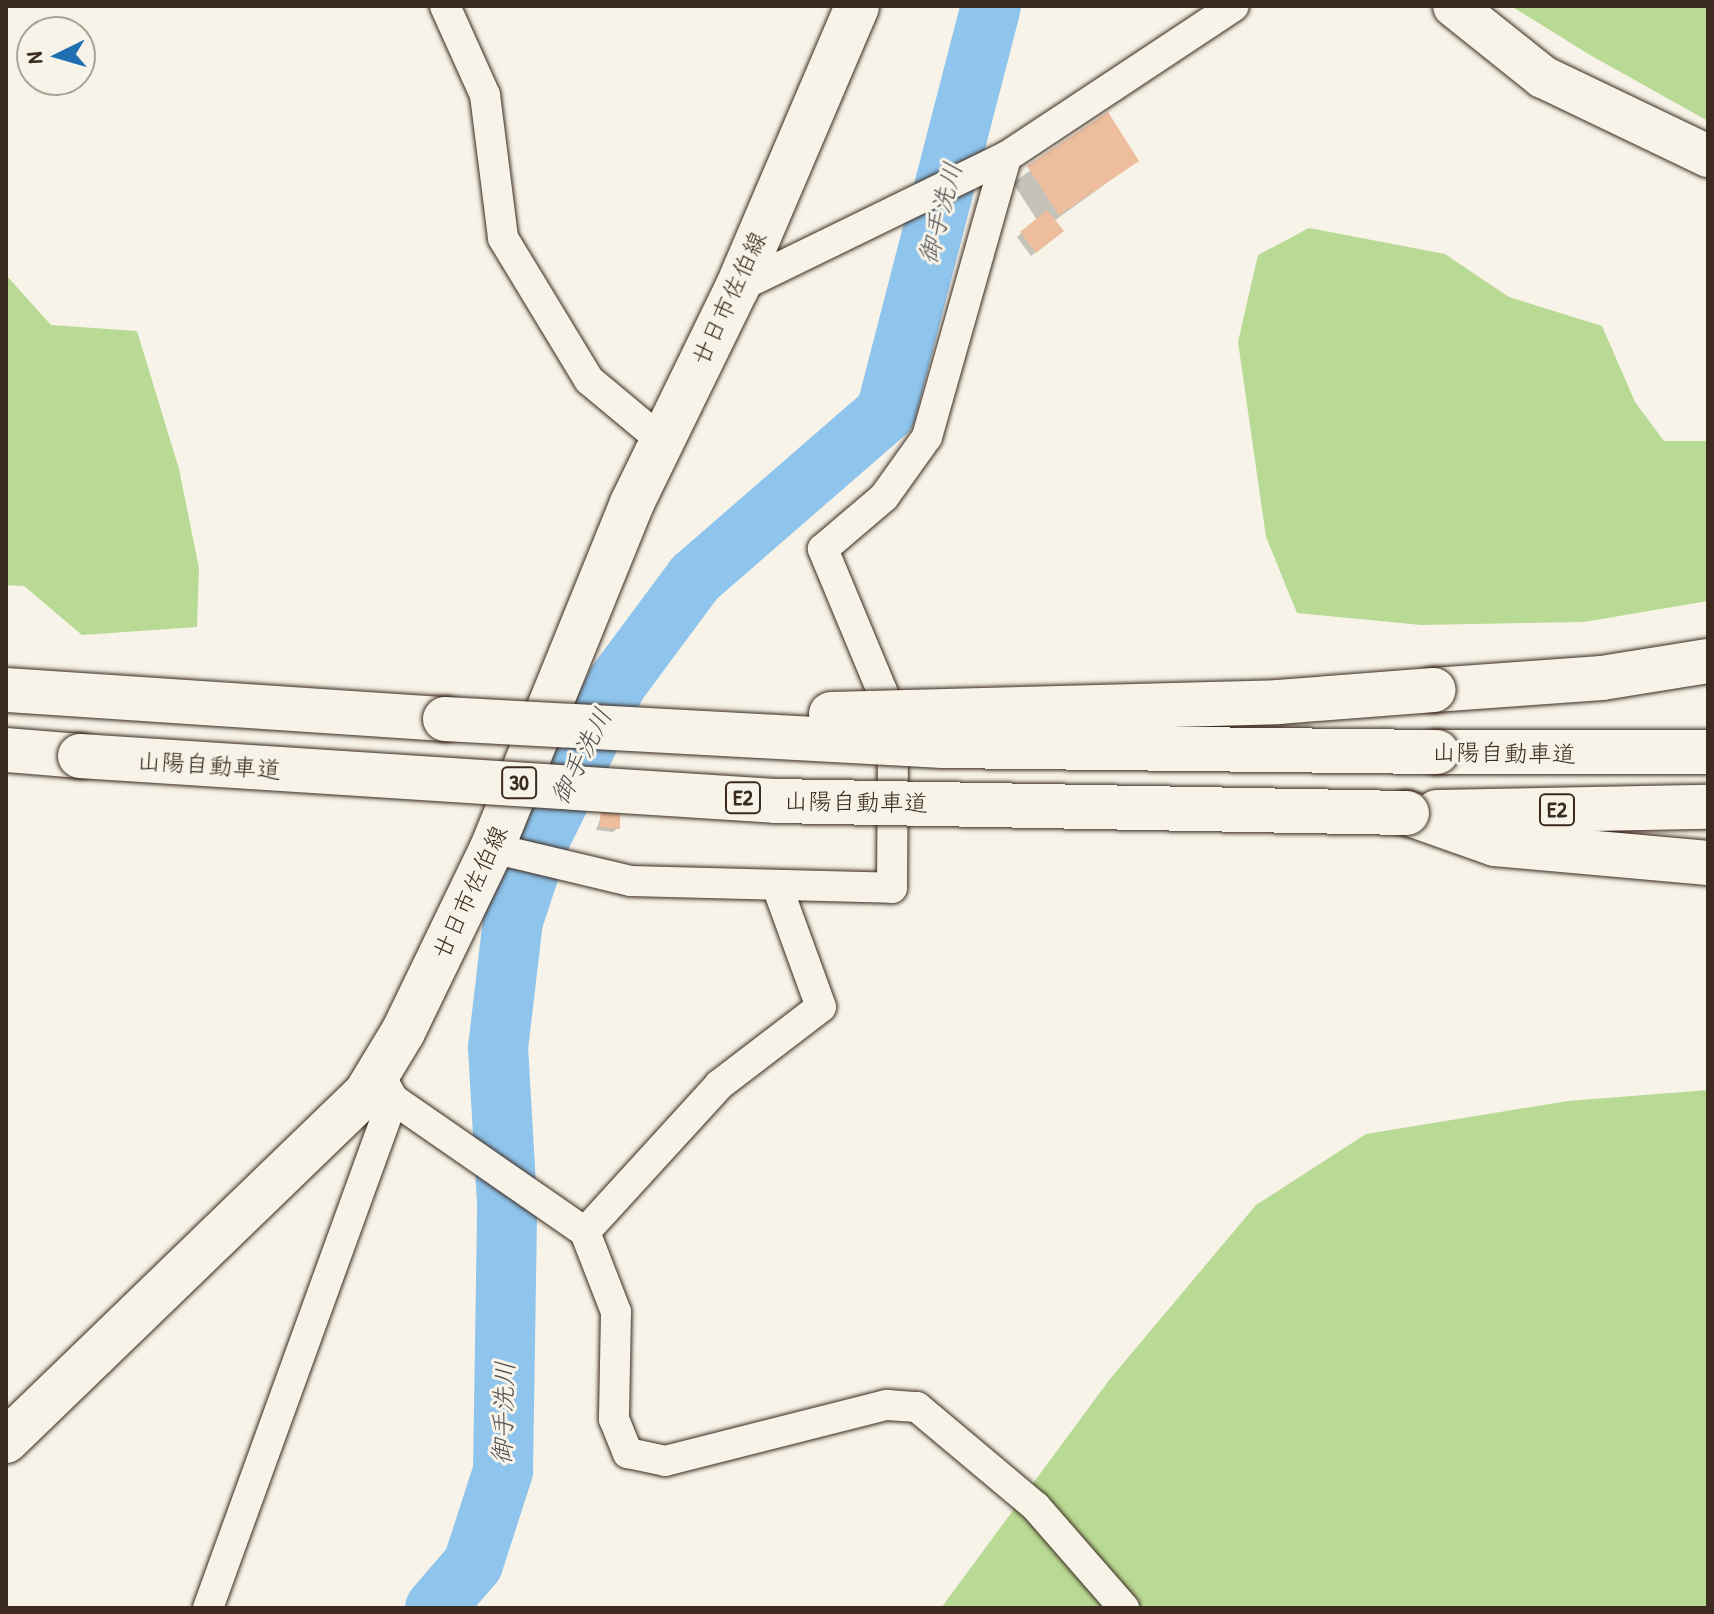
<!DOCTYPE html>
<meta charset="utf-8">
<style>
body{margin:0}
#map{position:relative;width:1714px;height:1614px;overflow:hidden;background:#f7f3e8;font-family:"Patrick Hand","Klee One",sans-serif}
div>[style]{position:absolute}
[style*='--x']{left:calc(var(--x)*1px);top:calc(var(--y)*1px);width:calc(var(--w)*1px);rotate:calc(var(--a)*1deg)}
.green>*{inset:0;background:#b9da94}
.shadow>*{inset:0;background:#0003}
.river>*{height:60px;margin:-30px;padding:0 30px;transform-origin:30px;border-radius:30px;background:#8fc4ec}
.building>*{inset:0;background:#edbd9e}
.roads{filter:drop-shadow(0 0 2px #3b2a1e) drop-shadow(0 0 2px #3b2a1e)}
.street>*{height:30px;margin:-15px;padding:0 15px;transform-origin:15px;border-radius:15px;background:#f7f3e8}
.secondary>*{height:42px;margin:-21px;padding:0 21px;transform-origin:21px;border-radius:21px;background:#f7f3e8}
.primary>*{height:44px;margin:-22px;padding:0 22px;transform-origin:22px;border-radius:22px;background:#f7f3e8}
.highway>*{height:44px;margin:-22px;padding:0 22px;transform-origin:22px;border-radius:22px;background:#f7f3e8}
.bridges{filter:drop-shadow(0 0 2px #3b2a1e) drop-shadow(0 0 2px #3b2a1e)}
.highway-bridge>*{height:44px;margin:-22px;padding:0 22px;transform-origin:22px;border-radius:22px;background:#f7f3e8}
span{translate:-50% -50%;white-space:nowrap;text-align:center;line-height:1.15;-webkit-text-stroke:6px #f7f3e8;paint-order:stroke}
.shield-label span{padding:2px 6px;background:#f7f3e8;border:2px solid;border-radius:6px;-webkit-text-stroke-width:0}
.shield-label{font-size:22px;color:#3b2a1e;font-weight:700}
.street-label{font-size:24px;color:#3b2a1e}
.water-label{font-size:26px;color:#505052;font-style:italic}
.frame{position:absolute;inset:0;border:8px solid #3b2a1e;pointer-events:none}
.north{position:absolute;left:16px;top:16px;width:80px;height:80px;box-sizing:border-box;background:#f7f3e8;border:2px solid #aca397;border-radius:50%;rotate:265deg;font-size:22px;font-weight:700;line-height:32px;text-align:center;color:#3b2a1e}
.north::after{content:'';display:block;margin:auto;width:28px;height:36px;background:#1f6fb2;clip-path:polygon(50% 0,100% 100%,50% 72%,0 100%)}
</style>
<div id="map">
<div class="green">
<div style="clip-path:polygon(1511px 6px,1708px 6px,1708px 121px,1590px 55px)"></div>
<div style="clip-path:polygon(1309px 228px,1445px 254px,1509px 297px,1602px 326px,1635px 402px,1664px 441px,1708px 441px,1708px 601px,1584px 622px,1421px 625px,1297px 613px,1266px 537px,1238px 342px,1258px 255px)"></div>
<div style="clip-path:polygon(6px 275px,51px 325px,137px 331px,179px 469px,199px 568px,197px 627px,82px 635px,24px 586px,6px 585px)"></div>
<div style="clip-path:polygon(1708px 1090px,1708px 1608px,941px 1608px,1110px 1379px,1256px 1205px,1366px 1134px,1568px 1101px)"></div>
</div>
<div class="shadow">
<div style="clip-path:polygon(1107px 115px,1137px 161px,1054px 221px,1057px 235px,1031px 256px,1017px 237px,1037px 220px,1013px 183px)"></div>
<div style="clip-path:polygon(602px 814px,618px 828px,613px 832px,596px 830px)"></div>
</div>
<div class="river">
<div style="--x:435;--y:1608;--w:58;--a:-49.2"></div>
<div style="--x:473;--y:1564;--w:98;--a:-72.1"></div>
<div style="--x:503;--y:1471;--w:268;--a:-89.1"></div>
<div style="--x:507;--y:1203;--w:155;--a:-93.3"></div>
<div style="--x:498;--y:1048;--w:128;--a:-83.3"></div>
<div style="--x:513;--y:921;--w:86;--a:-71.8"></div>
<div style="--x:540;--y:839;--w:174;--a:-63.7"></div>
<div style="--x:617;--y:683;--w:131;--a:-53.4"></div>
<div style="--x:695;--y:578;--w:253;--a:-41"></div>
<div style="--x:886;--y:412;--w:419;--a:-75.5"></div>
</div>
<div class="building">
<div style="clip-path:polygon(1108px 112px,1139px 161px,1059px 215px,1027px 166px)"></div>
<div style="clip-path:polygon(1047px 210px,1064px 231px,1036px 253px,1020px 232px)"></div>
<div style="clip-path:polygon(601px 812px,620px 814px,620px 829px,599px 827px)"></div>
</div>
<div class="roads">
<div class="street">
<div style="--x:445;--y:6;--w:98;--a:65.8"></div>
<div style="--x:485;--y:95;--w:144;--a:82.8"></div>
<div style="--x:503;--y:238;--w:166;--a:58.8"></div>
<div style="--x:589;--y:380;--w:94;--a:39.8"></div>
<div style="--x:737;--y:288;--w:299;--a:-26"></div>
<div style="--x:1006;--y:157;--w:273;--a:-33.5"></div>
<div style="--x:492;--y:848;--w:142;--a:13.4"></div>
<div style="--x:630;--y:881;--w:262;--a:1.5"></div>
<div style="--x:892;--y:888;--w:144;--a:-89.6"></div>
<div style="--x:893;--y:744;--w:54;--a:-101.7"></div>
<div style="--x:882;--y:691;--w:154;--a:-112.6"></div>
<div style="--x:823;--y:549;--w:80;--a:-40.4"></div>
<div style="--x:884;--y:497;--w:74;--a:-54.4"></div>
<div style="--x:927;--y:437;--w:291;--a:-74.2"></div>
<div style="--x:393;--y:1099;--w:234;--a:34.7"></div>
<div style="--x:585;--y:1232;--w:86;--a:68.8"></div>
<div style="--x:616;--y:1312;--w:107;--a:91.1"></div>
<div style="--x:614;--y:1419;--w:37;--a:68"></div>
<div style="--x:628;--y:1453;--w:38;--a:12"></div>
<div style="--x:665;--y:1461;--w:229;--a:-14.2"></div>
<div style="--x:887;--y:1405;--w:30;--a:4"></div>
<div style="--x:917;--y:1407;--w:155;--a:40"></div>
<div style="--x:1036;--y:1507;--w:134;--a:48.9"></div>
<div style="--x:585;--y:1232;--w:199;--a:-47.6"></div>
<div style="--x:719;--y:1085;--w:128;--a:-37.4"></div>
<div style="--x:821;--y:1007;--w:126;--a:-110"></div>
<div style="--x:208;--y:1608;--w:542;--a:-70.03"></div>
<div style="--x:393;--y:1099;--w:21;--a:-119"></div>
</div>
<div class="secondary">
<div style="--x:1454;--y:6;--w:114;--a:38.6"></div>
<div style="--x:1543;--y:77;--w:183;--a:25.6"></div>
</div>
<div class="primary">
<div style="--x:6;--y:1441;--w:501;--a:-44.03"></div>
<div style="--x:366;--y:1093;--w:71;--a:-58.8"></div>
<div style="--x:403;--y:1032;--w:204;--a:-64.2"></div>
<div style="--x:492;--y:848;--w:372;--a:-67.9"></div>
<div style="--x:632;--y:503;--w:239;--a:-64"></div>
<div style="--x:737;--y:288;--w:306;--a:-66.9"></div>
</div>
<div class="highway">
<div style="--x:6;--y:690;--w:440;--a:3.8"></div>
<div style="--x:1434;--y:690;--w:168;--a:-4.1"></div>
<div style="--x:1602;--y:678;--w:107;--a:-9.1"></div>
<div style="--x:6;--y:750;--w:74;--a:4.6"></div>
<div style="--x:1437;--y:752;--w:271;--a:0"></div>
<div style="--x:1437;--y:812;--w:271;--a:-1.1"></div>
<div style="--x:1407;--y:813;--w:93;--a:19.4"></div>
<div style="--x:1495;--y:844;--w:214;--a:5.1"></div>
</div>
</div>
<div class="bridges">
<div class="highway-bridge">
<div style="--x:831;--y:714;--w:447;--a:-1.5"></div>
<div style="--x:1278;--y:702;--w:156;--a:-4.4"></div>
<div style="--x:445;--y:719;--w:499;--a:3.1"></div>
<div style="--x:943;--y:746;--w:494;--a:0.7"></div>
<div style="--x:80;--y:756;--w:696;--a:3.7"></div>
<div style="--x:775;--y:801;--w:632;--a:1.09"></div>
</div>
</div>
<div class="shield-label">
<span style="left:519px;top:783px">30</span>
<span style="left:743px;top:798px">E2</span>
<span style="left:1557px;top:810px">E2</span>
</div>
<div class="street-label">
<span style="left:729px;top:298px;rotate:-65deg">廿日市佐伯線</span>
<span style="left:1504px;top:753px;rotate:1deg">山陽自動車道</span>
<span style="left:209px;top:765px;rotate:4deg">山陽自動車道</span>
<span style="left:856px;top:802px;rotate:1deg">山陽自動車道</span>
<span style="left:470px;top:892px;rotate:-65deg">廿日市佐伯線</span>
</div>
<div class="water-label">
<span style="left:940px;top:213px;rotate:-75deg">御手洗川</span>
<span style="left:581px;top:756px;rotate:-63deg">御手洗川</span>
<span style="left:503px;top:1413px;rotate:-88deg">御手洗川</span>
</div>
<div class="frame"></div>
<div class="north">N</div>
</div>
